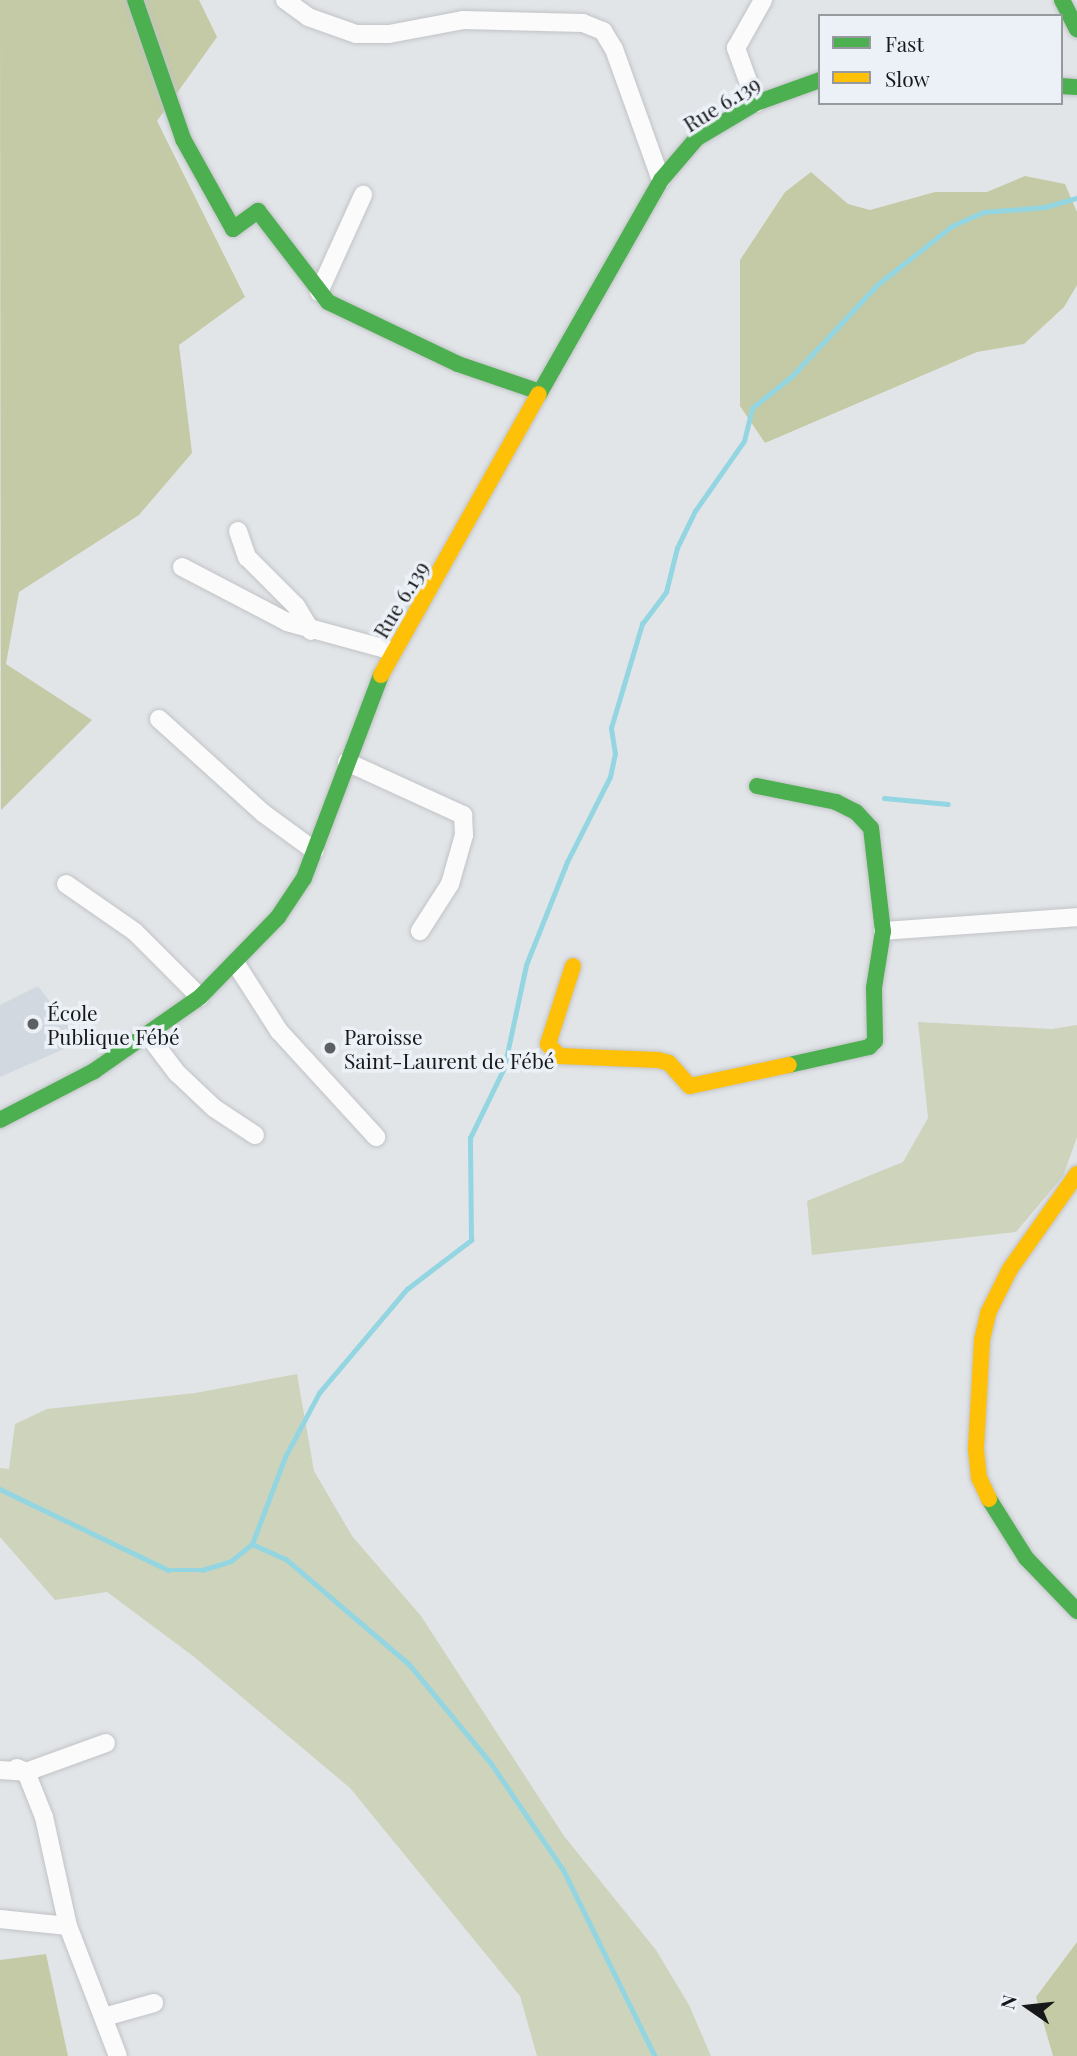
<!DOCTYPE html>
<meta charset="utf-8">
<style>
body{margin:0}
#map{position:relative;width:1077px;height:2056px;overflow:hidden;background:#e2e5e8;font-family:"Playfair Display",serif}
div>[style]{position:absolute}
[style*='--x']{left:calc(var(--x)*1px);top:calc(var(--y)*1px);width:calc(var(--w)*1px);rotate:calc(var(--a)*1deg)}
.built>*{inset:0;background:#d1d8e0}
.green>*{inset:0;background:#ced3bc}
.forest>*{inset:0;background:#c3caa5}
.stream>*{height:4.5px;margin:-2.25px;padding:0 2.25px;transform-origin:2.25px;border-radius:2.25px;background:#93d6e2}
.roads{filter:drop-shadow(0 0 2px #c1c3c6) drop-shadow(0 0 2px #c1c3c6)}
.street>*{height:18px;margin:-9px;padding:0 9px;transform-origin:9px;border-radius:9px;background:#fbfbfc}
.fast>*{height:16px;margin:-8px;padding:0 8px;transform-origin:8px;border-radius:8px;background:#4caf50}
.slow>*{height:16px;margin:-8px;padding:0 8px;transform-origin:8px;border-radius:8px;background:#ffc107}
.dots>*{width:19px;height:19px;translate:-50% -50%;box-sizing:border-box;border:4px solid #ecf1f8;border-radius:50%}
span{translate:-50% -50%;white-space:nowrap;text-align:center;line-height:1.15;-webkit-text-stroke:7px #ecf1f8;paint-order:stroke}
.street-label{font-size:21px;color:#16181a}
.poi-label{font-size:21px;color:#16181a}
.left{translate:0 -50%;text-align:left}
.legend{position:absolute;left:818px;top:14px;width:245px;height:91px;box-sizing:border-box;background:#ecf1f8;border:2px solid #969a9f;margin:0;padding:9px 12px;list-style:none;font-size:21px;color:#16181a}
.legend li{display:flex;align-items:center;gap:14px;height:35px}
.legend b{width:35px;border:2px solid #969a9f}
.north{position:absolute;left:993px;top:1972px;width:70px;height:70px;-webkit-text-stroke:5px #ecf1f8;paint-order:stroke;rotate:284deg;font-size:19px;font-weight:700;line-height:28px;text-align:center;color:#16181a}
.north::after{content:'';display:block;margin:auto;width:24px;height:32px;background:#16181a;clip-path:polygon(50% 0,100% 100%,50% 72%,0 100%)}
</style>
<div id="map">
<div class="built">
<div style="clip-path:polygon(38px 986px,80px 1042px,0 1077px,0 1005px)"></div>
</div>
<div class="green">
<div style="clip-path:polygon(918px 1022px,1052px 1029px,1077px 1025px,1077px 1137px,1063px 1176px,1016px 1232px,812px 1255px,807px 1201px,903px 1162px,928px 1118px)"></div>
<div style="clip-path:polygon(297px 1374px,314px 1471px,352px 1536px,421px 1616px,564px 1836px,656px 1950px,689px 2005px,711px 2056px,537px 2056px,520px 1996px,350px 1788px,193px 1656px,107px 1592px,55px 1600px,0 1537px,0 1468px,9px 1469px,15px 1424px,47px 1409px,195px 1393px)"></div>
</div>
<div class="forest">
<div style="clip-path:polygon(0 0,199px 0,217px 37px,157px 121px,245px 297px,179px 345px,192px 453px,139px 515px,19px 592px,6px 664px,92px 720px,1px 810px)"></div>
<div style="clip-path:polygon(811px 172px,848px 204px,870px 210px,935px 192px,987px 192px,1025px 176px,1065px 184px,1077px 212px,1077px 285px,1064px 307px,1024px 344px,977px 352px,765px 443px,740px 406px,740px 260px,785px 192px)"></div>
<div style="clip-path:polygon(1077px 1942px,1077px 2056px,1053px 2056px,1036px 1997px)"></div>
<div style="clip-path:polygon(46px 1954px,68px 2056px,0 2056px,0 1960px)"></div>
</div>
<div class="stream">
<div style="--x:884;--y:798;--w:64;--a:5.4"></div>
<div style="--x:0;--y:1489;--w:187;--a:25.7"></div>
<div style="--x:168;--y:1570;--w:34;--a:0"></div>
<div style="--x:202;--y:1570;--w:30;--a:-17"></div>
<div style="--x:231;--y:1561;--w:27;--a:-39"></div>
<div style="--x:252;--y:1544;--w:93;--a:-69.2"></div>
<div style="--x:285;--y:1457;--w:72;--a:-62"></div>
<div style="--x:319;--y:1393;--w:136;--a:-49.8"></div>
<div style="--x:407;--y:1289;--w:81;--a:-37.4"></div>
<div style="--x:471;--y:1240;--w:102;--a:-90.6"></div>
<div style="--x:470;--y:1138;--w:78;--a:-64.1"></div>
<div style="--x:504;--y:1068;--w:105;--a:-77.9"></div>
<div style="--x:526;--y:965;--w:111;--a:-68.3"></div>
<div style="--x:567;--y:862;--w:95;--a:-63.2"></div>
<div style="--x:610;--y:777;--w:24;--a:-78"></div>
<div style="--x:615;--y:754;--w:26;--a:-99"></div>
<div style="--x:611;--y:728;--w:109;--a:-73.4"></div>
<div style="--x:642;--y:624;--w:40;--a:-53"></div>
<div style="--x:666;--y:592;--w:45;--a:-76"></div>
<div style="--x:677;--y:548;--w:41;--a:-64.1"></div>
<div style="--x:695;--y:511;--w:85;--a:-55"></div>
<div style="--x:744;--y:441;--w:34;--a:-76"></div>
<div style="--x:752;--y:408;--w:50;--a:-38.5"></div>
<div style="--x:791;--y:377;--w:126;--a:-46.9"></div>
<div style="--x:877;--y:285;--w:95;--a:-38.2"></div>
<div style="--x:952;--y:226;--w:35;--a:-24"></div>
<div style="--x:984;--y:212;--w:61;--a:-4.7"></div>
<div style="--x:1045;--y:207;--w:33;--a:-16"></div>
<div style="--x:252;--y:1544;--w:37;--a:24"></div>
<div style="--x:286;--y:1559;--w:162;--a:40.5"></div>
<div style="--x:409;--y:1664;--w:129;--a:50.4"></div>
<div style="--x:491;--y:1763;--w:130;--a:55.9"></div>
<div style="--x:564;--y:1871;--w:206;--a:63.8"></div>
</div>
<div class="roads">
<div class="street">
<div style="--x:285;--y:0;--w:29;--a:36"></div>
<div style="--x:308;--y:17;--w:51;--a:19.5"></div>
<div style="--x:356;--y:34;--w:33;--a:0"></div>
<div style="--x:389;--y:34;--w:75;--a:-10.7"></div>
<div style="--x:463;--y:20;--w:120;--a:1.4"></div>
<div style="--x:583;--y:23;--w:22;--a:22"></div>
<div style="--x:603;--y:31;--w:21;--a:59"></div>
<div style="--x:614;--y:49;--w:139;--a:70.3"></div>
<div style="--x:756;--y:103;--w:59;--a:-110"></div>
<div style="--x:736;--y:48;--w:55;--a:-60.6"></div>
<div style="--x:319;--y:292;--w:107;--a:-65.6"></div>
<div style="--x:238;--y:531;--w:28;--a:71"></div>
<div style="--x:247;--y:557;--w:69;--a:45"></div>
<div style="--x:296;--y:606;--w:29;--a:59"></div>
<div style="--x:182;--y:567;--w:119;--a:27.6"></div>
<div style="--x:287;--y:622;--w:110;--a:15.3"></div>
<div style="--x:159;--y:719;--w:140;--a:42.1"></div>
<div style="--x:263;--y:813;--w:64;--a:36.2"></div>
<div style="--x:347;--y:762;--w:128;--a:24.6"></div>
<div style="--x:463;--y:815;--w:20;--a:87"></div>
<div style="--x:464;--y:835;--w:51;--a:105.9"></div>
<div style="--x:450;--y:884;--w:56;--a:122.6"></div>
<div style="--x:66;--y:884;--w:84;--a:34.8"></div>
<div style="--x:135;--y:932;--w:92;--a:45"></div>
<div style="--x:883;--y:931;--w:195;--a:-4.1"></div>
<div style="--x:236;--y:964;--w:80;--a:57.3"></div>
<div style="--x:279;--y:1031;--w:144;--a:47.5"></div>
<div style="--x:148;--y:1035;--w:48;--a:52.7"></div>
<div style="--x:177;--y:1073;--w:51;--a:43.4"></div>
<div style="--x:214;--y:1108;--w:49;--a:33.4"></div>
<div style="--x:17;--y:1768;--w:10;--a:24"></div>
<div style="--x:26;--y:1772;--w:85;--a:-19.9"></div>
<div style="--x:0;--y:1770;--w:26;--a:4"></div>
<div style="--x:26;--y:1772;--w:48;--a:68.2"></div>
<div style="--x:44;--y:1817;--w:112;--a:77.6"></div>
<div style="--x:68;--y:1926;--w:139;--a:69"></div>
<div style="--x:0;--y:1919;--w:68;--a:5.9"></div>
<div style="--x:104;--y:2017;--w:52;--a:-15.6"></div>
</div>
<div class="fast">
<div style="--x:135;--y:0;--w:147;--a:70.9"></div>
<div style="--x:183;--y:139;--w:103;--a:60.9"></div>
<div style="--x:233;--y:229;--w:31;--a:-36"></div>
<div style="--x:258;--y:211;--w:115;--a:52.4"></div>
<div style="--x:328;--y:302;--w:144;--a:25.5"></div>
<div style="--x:458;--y:364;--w:87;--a:18.9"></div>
<div style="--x:1062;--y:0;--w:33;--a:63"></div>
<div style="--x:1061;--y:86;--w:16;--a:4"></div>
<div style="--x:539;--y:394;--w:246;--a:-60.3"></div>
<div style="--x:661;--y:180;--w:55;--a:-49.4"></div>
<div style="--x:697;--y:138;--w:69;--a:-30.7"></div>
<div style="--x:756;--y:103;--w:68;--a:-19.8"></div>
<div style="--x:757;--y:786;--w:81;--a:11.4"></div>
<div style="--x:836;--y:802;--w:22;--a:27"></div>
<div style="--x:856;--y:812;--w:22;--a:47"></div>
<div style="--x:871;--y:828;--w:104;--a:83.4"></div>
<div style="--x:883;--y:931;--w:58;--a:99"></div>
<div style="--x:874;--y:988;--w:53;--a:88.9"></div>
<div style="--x:875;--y:1041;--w:8;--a:135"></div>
<div style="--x:869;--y:1047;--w:82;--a:167.3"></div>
<div style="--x:0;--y:1120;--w:106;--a:-27.5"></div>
<div style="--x:94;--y:1071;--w:129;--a:-34.9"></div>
<div style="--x:200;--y:997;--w:112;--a:-45.7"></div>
<div style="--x:278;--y:917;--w:47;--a:-56.3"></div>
<div style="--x:304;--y:878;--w:217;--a:-69.2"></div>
<div style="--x:989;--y:1499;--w:70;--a:57.9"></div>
<div style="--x:1026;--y:1558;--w:74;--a:46.1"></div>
</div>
<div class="slow">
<div style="--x:381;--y:675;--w:322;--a:-60.7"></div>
<div style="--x:573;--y:966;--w:82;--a:107.8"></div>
<div style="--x:548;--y:1044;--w:16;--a:47"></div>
<div style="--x:559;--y:1056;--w:99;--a:2.3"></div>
<div style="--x:658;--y:1060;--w:11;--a:15"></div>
<div style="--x:669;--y:1063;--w:31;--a:48"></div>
<div style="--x:690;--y:1086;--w:101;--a:-12"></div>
<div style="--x:989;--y:1499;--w:23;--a:-115"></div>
<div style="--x:979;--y:1478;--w:30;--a:-96"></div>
<div style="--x:976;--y:1448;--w:108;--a:-86.8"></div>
<div style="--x:982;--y:1340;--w:28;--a:-77"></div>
<div style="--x:988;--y:1313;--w:49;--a:-63.4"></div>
<div style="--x:1010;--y:1269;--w:116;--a:-54.8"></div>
</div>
</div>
<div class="dots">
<div style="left:33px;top:1024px;background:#5d6062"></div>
<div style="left:330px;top:1048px;background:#5d6062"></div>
</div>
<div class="street-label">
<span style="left:721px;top:103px;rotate:-32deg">Rue 6.139</span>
<span style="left:400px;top:599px;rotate:-59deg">Rue 6.139</span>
</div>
<div class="poi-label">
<span class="left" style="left:47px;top:1024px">École<br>Publique Fébé</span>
<span class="left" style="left:344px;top:1048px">Paroisse<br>Saint-Laurent de Fébé</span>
</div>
<ul class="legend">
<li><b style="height:9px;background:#4caf50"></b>Fast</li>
<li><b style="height:9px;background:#ffc107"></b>Slow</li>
</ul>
<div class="north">N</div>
</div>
